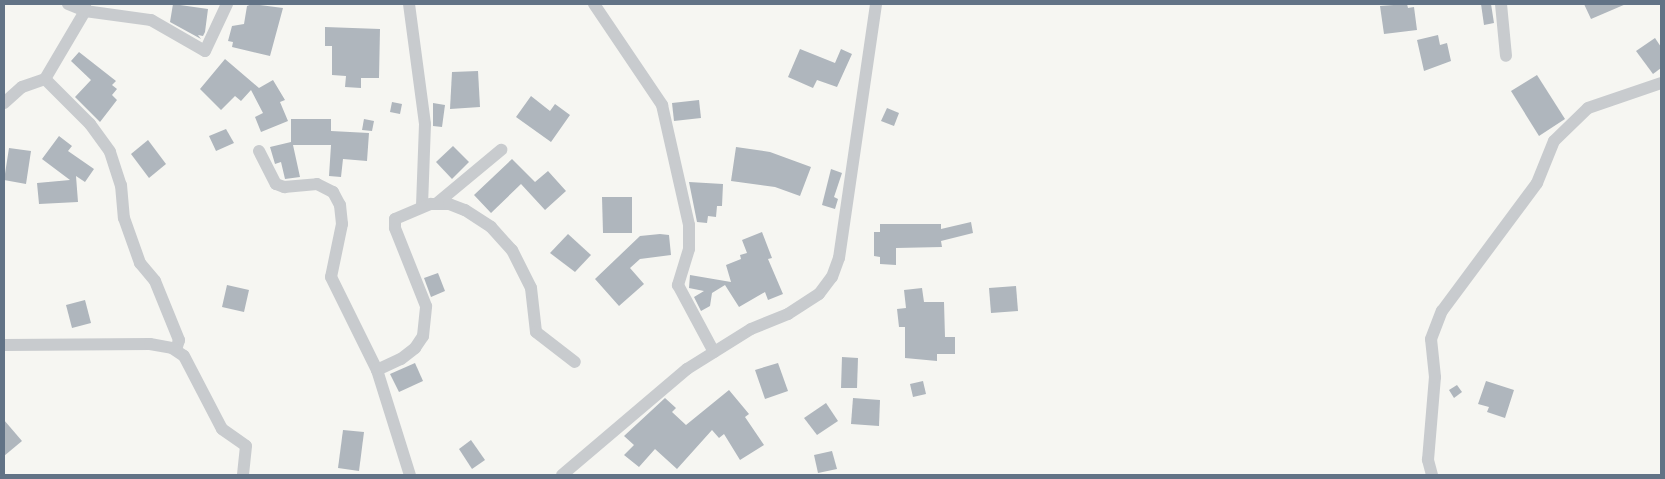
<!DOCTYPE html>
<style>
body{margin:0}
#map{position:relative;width:1665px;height:479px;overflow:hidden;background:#f6f6f2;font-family:"Exo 2",sans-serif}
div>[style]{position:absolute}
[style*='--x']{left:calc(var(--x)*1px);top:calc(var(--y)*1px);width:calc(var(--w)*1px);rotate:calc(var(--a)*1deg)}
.building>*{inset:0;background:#afb6bd}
.street>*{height:12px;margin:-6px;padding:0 6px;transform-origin:6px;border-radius:6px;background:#c8cbce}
span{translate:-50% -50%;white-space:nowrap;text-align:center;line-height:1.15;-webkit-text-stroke:5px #fff;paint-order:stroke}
.frame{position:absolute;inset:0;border:5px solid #627386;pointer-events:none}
</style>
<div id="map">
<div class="building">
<div style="clip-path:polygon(173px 4px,208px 9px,205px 32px,203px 36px,198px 35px,201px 39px,170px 22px)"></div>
<div style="clip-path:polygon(252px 4px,283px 8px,270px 56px,232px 47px,233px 42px,228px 41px,232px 26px,244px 24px,247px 6px)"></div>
<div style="clip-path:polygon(1407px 4px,1408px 8px,1414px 7px,1417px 30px,1384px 34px,1380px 6px)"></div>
<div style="clip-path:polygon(1481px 4px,1491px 4px,1494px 23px,1484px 25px)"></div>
<div style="clip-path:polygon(1584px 4px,1626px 4px,1591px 19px)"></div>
<div style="clip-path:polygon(325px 27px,380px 29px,379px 78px,361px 78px,361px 88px,345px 87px,346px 76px,332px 75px,332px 46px,325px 46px)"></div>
<div style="clip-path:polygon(1438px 35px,1440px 45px,1447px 43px,1451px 61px,1424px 71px,1417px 40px)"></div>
<div style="clip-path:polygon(1655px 38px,1661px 47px,1661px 68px,1653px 74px,1636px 51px)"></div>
<div style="clip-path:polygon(800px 49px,835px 63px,841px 49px,852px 54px,837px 87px,817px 80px,813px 88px,788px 77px)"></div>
<div style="clip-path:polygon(79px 52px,116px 81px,112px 85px,117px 89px,112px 95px,117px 100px,100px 122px,75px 97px,91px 80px,71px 61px)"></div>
<div style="clip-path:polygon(225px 59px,259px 88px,273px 80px,285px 100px,280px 102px,288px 121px,261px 132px,255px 117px,263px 113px,251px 90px,241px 101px,235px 96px,221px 110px,200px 89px)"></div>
<div style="clip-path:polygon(478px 71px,480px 107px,450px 109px,452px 72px)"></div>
<div style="clip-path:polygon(1537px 75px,1565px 119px,1539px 136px,1511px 91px)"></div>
<div style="clip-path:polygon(531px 96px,550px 111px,555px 104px,570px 115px,551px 142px,516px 117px)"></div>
<div style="clip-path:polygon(699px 100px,701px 118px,674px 121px,672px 103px)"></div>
<div style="clip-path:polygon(392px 102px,402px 104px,400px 114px,390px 112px)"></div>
<div style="clip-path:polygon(433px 103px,445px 105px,442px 127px,433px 126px)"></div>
<div style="clip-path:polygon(887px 108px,899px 113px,894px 126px,881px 121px)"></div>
<div style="clip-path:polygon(291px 119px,331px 119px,331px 131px,369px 133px,367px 161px,343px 159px,341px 177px,329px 176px,331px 145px,293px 145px,300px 177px,285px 179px,281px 162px,275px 164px,270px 147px,291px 142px)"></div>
<div style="clip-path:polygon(364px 119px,374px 121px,372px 131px,362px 130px)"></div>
<div style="clip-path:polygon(226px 129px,234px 143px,216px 151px,209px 136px)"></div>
<div style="clip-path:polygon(59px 136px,72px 146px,68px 151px,94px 169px,85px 182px,76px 176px,78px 202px,39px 204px,37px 183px,70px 180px,42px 159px)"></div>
<div style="clip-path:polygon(148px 140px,166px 164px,149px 178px,131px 154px)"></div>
<div style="clip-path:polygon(453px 146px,469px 162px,452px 179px,436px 162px)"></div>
<div style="clip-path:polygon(736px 147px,770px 152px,811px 167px,800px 196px,775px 187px,731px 181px)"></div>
<div style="clip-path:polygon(9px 148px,31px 151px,26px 184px,4px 180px)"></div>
<div style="clip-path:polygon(512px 159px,535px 182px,548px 171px,566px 191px,545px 210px,521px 184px,491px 213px,474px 195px)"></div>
<div style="clip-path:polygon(831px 169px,842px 173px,834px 197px,838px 199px,835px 209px,822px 205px)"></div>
<div style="clip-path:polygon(689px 182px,723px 184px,722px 206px,717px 206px,716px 217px,708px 216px,707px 223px,697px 222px)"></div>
<div style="clip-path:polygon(602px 197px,632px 197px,632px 233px,603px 233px)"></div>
<div style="clip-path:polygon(971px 222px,973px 233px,941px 241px,942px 247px,896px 248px,896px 265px,880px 264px,880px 257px,874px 256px,874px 232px,880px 232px,880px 224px,941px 224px,941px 229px)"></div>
<div style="clip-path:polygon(762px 232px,772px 258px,768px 259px,783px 294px,768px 300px,765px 292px,739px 307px,725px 285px,712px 293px,710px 306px,701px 311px,694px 297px,704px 291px,689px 288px,690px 275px,731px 282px,726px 265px,741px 259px,740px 255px,747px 253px,742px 240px)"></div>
<div style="clip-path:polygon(568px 234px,591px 255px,575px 272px,550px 253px)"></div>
<div style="clip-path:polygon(660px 234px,669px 235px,671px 255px,640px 259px,630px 268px,644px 284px,619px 306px,595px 279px,640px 236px)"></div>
<div style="clip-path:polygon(438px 273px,445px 291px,431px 297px,424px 278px)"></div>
<div style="clip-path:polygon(227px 285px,249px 290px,244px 312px,222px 307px)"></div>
<div style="clip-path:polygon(1016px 286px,1018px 311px,991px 313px,989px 288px)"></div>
<div style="clip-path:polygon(922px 288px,924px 302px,944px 302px,945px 337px,955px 337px,955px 354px,937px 354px,937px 361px,905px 358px,905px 327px,899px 327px,897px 309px,906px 308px,904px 290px)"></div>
<div style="clip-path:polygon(85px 300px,91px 323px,72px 328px,66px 305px)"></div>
<div style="clip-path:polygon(842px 357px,858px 358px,857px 388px,841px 388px)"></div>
<div style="clip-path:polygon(415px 363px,423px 381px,399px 392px,390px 374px)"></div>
<div style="clip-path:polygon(778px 363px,788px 391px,765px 399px,755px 370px)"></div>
<div style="clip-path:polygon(923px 381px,926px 394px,913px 397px,910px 384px)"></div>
<div style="clip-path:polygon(1486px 381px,1514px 390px,1505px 418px,1487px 412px,1489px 407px,1478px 404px)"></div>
<div style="clip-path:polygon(1457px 385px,1462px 392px,1454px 398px,1449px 390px)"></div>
<div style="clip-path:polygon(729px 390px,749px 414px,745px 417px,764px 445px,740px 460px,724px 434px,719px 438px,712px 430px,677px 469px,655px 449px,639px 467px,624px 455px,634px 445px,624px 436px,665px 398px,676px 408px,672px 412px,686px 425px)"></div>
<div style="clip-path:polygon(853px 398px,880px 400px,879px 426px,851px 424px)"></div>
<div style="clip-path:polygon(826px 403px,838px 421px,817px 435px,804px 418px)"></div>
<div style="clip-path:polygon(4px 420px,22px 441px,4px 456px)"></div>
<div style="clip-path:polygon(343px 430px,364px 432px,359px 471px,338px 468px)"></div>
<div style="clip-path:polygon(471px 440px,485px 460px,472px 469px,459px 449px)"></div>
<div style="clip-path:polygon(832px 451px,837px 469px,818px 473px,814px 455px)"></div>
</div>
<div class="street">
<div style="--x:68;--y:4;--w:18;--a:22"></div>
<div style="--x:85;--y:11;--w:67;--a:7.8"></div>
<div style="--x:151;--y:20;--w:62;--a:29.9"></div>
<div style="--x:205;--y:51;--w:52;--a:-64.9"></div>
<div style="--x:409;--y:4;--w:121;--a:82.4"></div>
<div style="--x:425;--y:124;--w:82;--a:92.1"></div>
<div style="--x:594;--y:4;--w:122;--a:56"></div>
<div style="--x:662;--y:105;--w:123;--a:77.3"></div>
<div style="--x:689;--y:225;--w:24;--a:90"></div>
<div style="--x:689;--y:249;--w:38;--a:107"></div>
<div style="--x:678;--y:285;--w:76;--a:61.8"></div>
<div style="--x:1501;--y:4;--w:52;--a:84.5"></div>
<div style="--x:45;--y:79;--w:64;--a:45"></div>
<div style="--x:90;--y:124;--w:34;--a:54"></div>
<div style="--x:110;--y:152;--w:35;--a:72"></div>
<div style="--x:121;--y:185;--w:33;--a:85"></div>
<div style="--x:124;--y:218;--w:48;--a:70.4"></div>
<div style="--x:140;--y:263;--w:23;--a:50"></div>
<div style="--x:155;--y:281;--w:64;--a:67.9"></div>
<div style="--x:179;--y:340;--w:10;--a:107"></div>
<div style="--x:4;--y:103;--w:24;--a:-42"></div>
<div style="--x:22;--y:87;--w:24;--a:-19"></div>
<div style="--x:45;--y:79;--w:79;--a:-59.5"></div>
<div style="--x:85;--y:11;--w:7;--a:-90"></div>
<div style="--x:259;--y:151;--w:37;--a:63"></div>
<div style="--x:276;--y:184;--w:9;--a:21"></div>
<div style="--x:284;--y:187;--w:33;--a:-5"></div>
<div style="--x:317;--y:184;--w:18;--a:27"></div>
<div style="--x:333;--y:192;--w:15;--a:62"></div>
<div style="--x:340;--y:205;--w:19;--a:84"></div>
<div style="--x:342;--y:224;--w:54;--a:101.7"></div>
<div style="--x:331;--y:277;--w:104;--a:63.7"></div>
<div style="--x:377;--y:370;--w:110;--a:72.6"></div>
<div style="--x:436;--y:204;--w:85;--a:-39.7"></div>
<div style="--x:4;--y:345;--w:146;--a:-0.4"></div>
<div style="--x:150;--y:344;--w:22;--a:10"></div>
<div style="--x:172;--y:348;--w:14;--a:34"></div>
<div style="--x:184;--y:356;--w:82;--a:62.5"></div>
<div style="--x:222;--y:429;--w:29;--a:35"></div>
<div style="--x:246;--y:446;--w:29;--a:96"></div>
<div style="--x:377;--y:370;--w:26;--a:-25"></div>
<div style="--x:401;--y:359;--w:18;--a:-38"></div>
<div style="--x:415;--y:348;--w:14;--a:-56"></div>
<div style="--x:423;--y:336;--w:30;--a:-84"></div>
<div style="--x:426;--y:306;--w:84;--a:-111.7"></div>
<div style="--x:395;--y:228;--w:9;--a:-90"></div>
<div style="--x:395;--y:219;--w:39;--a:-23"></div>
<div style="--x:431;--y:204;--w:18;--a:0"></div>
<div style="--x:449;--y:204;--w:17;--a:21"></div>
<div style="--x:465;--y:210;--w:31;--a:33"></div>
<div style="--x:491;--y:227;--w:31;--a:48"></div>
<div style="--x:512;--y:250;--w:42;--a:63.4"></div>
<div style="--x:531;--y:288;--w:44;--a:83.5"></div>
<div style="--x:536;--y:332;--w:49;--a:37.6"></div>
<div style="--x:562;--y:475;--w:164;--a:-40.3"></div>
<div style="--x:687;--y:369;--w:75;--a:-32"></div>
<div style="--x:751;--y:329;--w:40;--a:-22"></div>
<div style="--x:788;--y:314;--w:37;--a:-33"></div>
<div style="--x:819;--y:294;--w:21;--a:-53"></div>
<div style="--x:832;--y:277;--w:20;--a:-70"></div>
<div style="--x:839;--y:258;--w:257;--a:-81.7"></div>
<div style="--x:1432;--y:475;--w:16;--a:-105"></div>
<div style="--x:1428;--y:460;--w:83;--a:-85.2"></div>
<div style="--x:1435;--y:377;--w:38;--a:-96"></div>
<div style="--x:1431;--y:339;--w:30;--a:-69"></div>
<div style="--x:1442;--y:311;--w:159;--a:-53.4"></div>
<div style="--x:1537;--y:183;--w:45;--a:-68"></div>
<div style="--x:1554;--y:141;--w:47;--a:-44.1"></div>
<div style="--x:1588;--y:108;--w:77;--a:-18.9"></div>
</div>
<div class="frame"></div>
</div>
